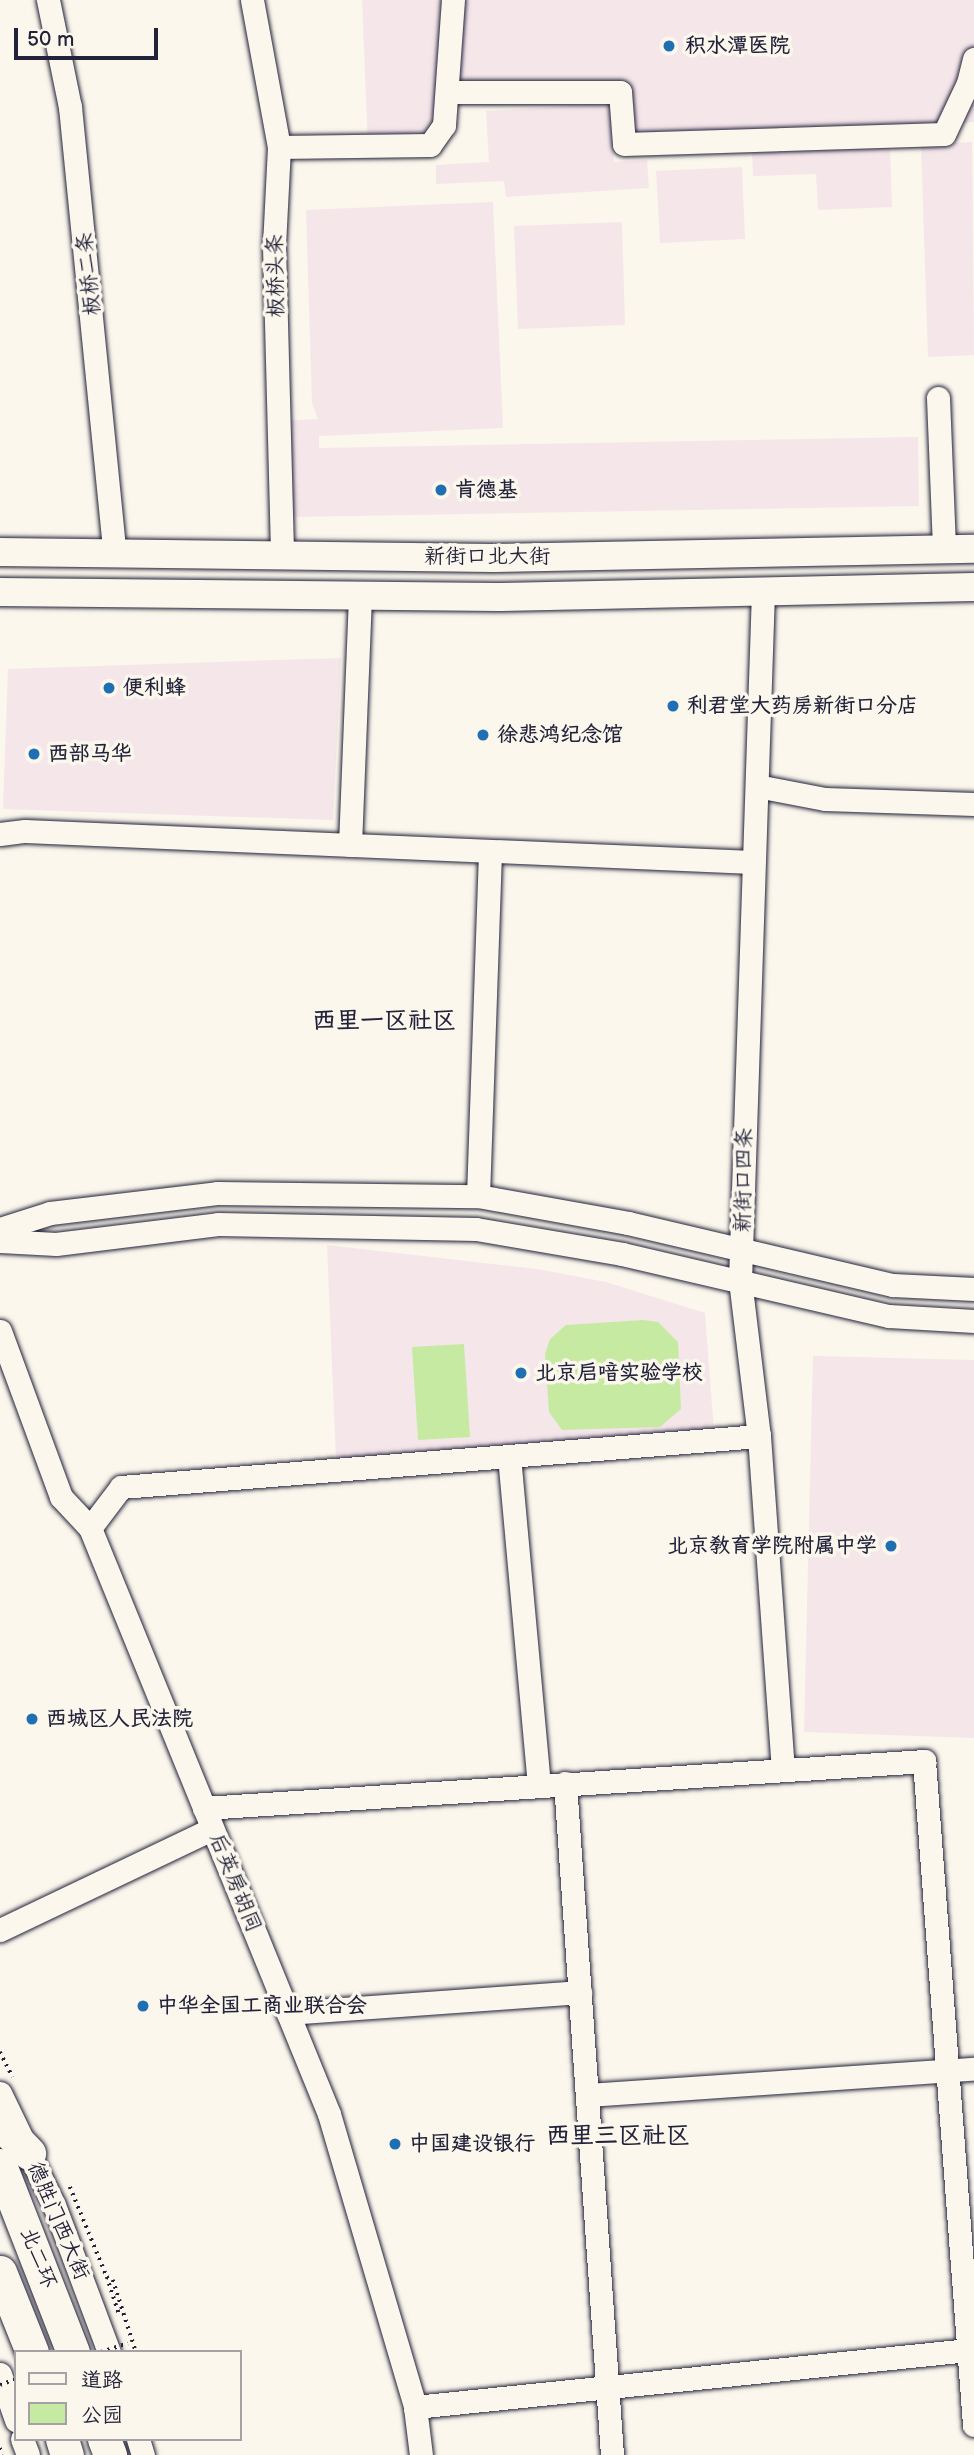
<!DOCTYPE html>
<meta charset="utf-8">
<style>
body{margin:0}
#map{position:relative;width:974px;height:2455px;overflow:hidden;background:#fbf7ec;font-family:"Balsamiq Sans","LXGW WenKai TC",sans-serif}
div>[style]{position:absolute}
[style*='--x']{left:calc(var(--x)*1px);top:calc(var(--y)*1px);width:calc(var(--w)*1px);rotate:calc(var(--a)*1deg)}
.built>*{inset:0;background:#f5e6ea}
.green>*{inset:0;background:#c7eaa3}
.path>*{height:3.5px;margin-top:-1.75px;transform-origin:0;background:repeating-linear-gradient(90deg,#22223b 0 2px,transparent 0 7px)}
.roads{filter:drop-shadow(0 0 2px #22223b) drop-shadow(0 0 2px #22223b)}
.minor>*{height:23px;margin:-11.5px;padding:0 11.5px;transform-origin:11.5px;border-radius:11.5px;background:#fbf7ec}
.major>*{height:28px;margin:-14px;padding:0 14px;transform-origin:14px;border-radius:14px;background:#fbf7ec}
.highway>*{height:33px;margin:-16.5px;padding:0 16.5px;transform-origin:16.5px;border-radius:16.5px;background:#fbf7ec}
.path-bridge>*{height:3.5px;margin-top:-1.75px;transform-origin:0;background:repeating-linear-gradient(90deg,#22223b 0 2px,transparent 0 7px)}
.dots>*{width:19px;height:19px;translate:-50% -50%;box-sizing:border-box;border:4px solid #fbf7ec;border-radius:50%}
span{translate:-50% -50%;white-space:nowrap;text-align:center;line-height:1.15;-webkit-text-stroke:7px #fbf7ec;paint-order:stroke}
.poi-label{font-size:21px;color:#22223b;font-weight:700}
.left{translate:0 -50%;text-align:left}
.right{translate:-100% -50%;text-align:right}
.street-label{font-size:21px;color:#22223b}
.quarter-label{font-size:24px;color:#22223b;font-weight:700}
.legend{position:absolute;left:14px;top:2350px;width:228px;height:91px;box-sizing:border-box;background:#fbf7ec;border:2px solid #a4a2a5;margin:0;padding:9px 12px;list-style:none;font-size:21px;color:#22223b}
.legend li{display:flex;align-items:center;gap:14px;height:35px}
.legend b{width:35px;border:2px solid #a4a2a5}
.scale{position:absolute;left:14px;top:28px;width:144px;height:32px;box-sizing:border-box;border:4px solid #22223b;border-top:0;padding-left:9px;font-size:21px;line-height:24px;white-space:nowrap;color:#22223b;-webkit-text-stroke:5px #fbf7ec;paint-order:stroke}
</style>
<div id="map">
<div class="built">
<div style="clip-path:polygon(362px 0,974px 0,974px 122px,624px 144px,619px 92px,449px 92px,430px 145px,368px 146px)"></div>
<div style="clip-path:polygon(611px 104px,614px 162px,647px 160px,649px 188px,506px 197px,504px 181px,436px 184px,436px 165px,489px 162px,486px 111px)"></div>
<div style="clip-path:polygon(972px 142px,974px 355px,928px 357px,921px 144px)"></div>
<div style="clip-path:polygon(890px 147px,892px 207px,818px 210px,816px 174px,753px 176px,752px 153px)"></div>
<div style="clip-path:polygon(742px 167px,745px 239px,660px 243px,656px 171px)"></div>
<div style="clip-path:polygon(493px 202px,503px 428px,319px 436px,319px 448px,918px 437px,919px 506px,289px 517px,288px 421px,318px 419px,312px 403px,306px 210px)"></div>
<div style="clip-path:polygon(622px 222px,625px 325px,518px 329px,514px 226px)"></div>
<div style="clip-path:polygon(341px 658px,333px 820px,3px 809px,8px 669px)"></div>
<div style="clip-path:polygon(327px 1245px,537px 1269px,606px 1282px,705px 1313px,714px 1432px,336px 1460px)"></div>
<div style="clip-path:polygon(813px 1356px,974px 1360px,974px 1738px,804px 1732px)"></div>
</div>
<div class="green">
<div style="clip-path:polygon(643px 1320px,658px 1322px,678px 1342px,681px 1409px,660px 1427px,562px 1430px,549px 1412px,545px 1354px,550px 1339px,566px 1325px)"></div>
<div style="clip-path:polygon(464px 1344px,470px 1437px,418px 1440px,412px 1347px)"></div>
</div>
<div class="path">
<div style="--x:0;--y:2052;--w:28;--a:63"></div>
<div style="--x:70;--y:2187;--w:97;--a:67.7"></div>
<div style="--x:107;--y:2277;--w:7;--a:27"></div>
<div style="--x:113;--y:2280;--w:76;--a:72.3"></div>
<div style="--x:107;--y:2277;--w:38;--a:72"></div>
<div style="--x:0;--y:2448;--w:7;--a:74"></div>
</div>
<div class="roads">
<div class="minor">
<div style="--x:48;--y:0;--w:109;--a:78.4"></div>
<div style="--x:70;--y:107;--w:446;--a:84.3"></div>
<div style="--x:252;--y:0;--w:149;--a:79.6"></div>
<div style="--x:279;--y:147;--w:99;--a:92.9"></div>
<div style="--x:274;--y:246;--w:309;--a:88.5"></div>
<div style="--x:449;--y:92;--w:171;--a:0"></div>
<div style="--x:620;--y:92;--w:52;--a:85.6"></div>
<div style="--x:624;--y:144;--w:320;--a:-1.8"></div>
<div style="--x:944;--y:134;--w:56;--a:-64.8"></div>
<div style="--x:968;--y:83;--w:25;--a:-76"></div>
<div style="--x:279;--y:147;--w:151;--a:-0.8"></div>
<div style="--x:430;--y:145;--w:24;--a:-55"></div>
<div style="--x:444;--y:125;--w:125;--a:-85.9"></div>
<div style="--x:938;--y:398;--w:151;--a:87.7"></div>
<div style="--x:763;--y:591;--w:689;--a:91.91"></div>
<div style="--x:740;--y:1280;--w:157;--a:83.1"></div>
<div style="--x:759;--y:1436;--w:333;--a:85.9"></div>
<div style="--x:757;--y:786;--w:69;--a:10.8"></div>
<div style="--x:825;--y:799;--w:149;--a:1.9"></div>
<div style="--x:0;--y:834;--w:25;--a:-7"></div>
<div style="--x:25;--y:831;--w:728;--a:2.44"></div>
<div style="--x:350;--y:845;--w:249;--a:-87.7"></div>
<div style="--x:478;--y:1196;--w:345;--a:-88"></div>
<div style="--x:0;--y:1229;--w:52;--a:-17.7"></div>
<div style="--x:50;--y:1213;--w:168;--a:-6.8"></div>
<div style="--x:217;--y:1193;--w:261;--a:0.7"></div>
<div style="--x:478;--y:1196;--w:152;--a:10.2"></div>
<div style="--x:628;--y:1223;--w:272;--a:13.2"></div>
<div style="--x:893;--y:1285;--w:81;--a:2.8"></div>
<div style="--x:0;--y:1241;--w:56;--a:3.1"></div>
<div style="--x:56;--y:1244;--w:163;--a:-7"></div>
<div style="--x:218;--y:1224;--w:258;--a:1.1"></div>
<div style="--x:476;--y:1229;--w:148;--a:9.7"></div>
<div style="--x:622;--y:1254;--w:274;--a:13.1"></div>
<div style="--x:889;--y:1316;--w:85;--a:3.4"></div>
<div style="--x:0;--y:1331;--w:177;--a:69.8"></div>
<div style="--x:61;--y:1497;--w:42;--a:46.9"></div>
<div style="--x:90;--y:1528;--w:633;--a:67.81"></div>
<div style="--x:329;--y:2114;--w:305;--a:73.6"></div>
<div style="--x:415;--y:2407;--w:48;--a:82.9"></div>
<div style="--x:509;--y:1456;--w:330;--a:84.8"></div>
<div style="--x:90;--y:1528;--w:51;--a:-52.9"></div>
<div style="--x:121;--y:1487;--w:640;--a:-4.57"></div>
<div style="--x:565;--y:1783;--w:674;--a:86"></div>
<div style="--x:204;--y:1808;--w:722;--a:-3.73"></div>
<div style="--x:924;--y:1761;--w:666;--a:85.69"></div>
<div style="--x:0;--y:1930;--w:235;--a:-25.5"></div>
<div style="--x:288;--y:2013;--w:293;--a:-4.1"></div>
<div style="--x:0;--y:2093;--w:124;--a:64.3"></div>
<div style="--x:54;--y:2205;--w:157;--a:69.5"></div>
<div style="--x:588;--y:2095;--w:387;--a:-3.9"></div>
<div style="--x:0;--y:2374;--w:49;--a:70.8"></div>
<div style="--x:415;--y:2407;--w:556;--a:-5.88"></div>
<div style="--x:22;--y:2439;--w:17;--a:69"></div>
<div style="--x:138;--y:2439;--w:17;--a:73"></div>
</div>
<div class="major">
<div style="--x:0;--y:552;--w:493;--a:0.7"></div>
<div style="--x:493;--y:558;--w:481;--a:-1.1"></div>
<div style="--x:0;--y:592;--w:501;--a:0.57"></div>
<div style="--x:501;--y:597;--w:473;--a:-1.2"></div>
</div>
<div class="highway">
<div style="--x:0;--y:2123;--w:42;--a:46"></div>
<div style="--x:0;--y:2165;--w:201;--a:68.7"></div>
<div style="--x:0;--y:2272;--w:86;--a:68.2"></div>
<div style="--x:62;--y:2439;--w:17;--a:73"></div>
<div style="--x:104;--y:2439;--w:17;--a:69"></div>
</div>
</div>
<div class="path-bridge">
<div style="--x:101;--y:2352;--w:28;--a:-18"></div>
<div style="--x:0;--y:2385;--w:17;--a:-21"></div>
</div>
<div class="dots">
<div style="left:669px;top:46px;background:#1f6fb2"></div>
<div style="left:441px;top:490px;background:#1f6fb2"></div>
<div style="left:109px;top:688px;background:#1f6fb2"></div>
<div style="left:673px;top:706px;background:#1f6fb2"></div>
<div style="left:483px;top:735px;background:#1f6fb2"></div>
<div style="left:34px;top:754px;background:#1f6fb2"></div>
<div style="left:521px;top:1373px;background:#1f6fb2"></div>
<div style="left:891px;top:1546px;background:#1f6fb2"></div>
<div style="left:32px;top:1719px;background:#1f6fb2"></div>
<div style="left:143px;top:2006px;background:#1f6fb2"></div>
<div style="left:395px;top:2144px;background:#1f6fb2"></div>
</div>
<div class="poi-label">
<span class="left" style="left:685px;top:46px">积水潭医院</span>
<span class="left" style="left:455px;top:490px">肯德基</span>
<span class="left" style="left:123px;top:688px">便利蜂</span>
<span class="left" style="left:687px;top:706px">利君堂大药房新街口分店</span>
<span class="left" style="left:497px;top:735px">徐悲鸿纪念馆</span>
<span class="left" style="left:48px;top:754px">西部马华</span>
<span class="left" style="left:535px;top:1373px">北京启喑实验学校</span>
<span class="right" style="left:877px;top:1546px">北京教育学院附属中学</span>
<span class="left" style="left:46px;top:1719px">西城区人民法院</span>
<span class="left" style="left:157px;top:2006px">中华全国工商业联合会</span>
<span class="left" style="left:409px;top:2144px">中国建设银行</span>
</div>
<div class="street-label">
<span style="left:89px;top:274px;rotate:-96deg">板桥二条</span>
<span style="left:276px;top:276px;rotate:-91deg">板桥头条</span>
<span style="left:487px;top:557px">新街口北大街</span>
<span style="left:744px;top:1180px;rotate:-89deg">新街口四条</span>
<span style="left:235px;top:1883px;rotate:68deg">后英房胡同</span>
<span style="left:58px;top:2221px;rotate:67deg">德胜门西大街</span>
<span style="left:38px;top:2258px;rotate:68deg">北二环</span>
</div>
<div class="quarter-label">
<span style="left:384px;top:1021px">西里一区社区</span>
<span style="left:618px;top:2136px">西里三区社区</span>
</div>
<ul class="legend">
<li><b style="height:9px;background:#fbf7ec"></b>道路</li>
<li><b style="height:19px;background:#c7eaa3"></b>公园</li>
</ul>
<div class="scale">50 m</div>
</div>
